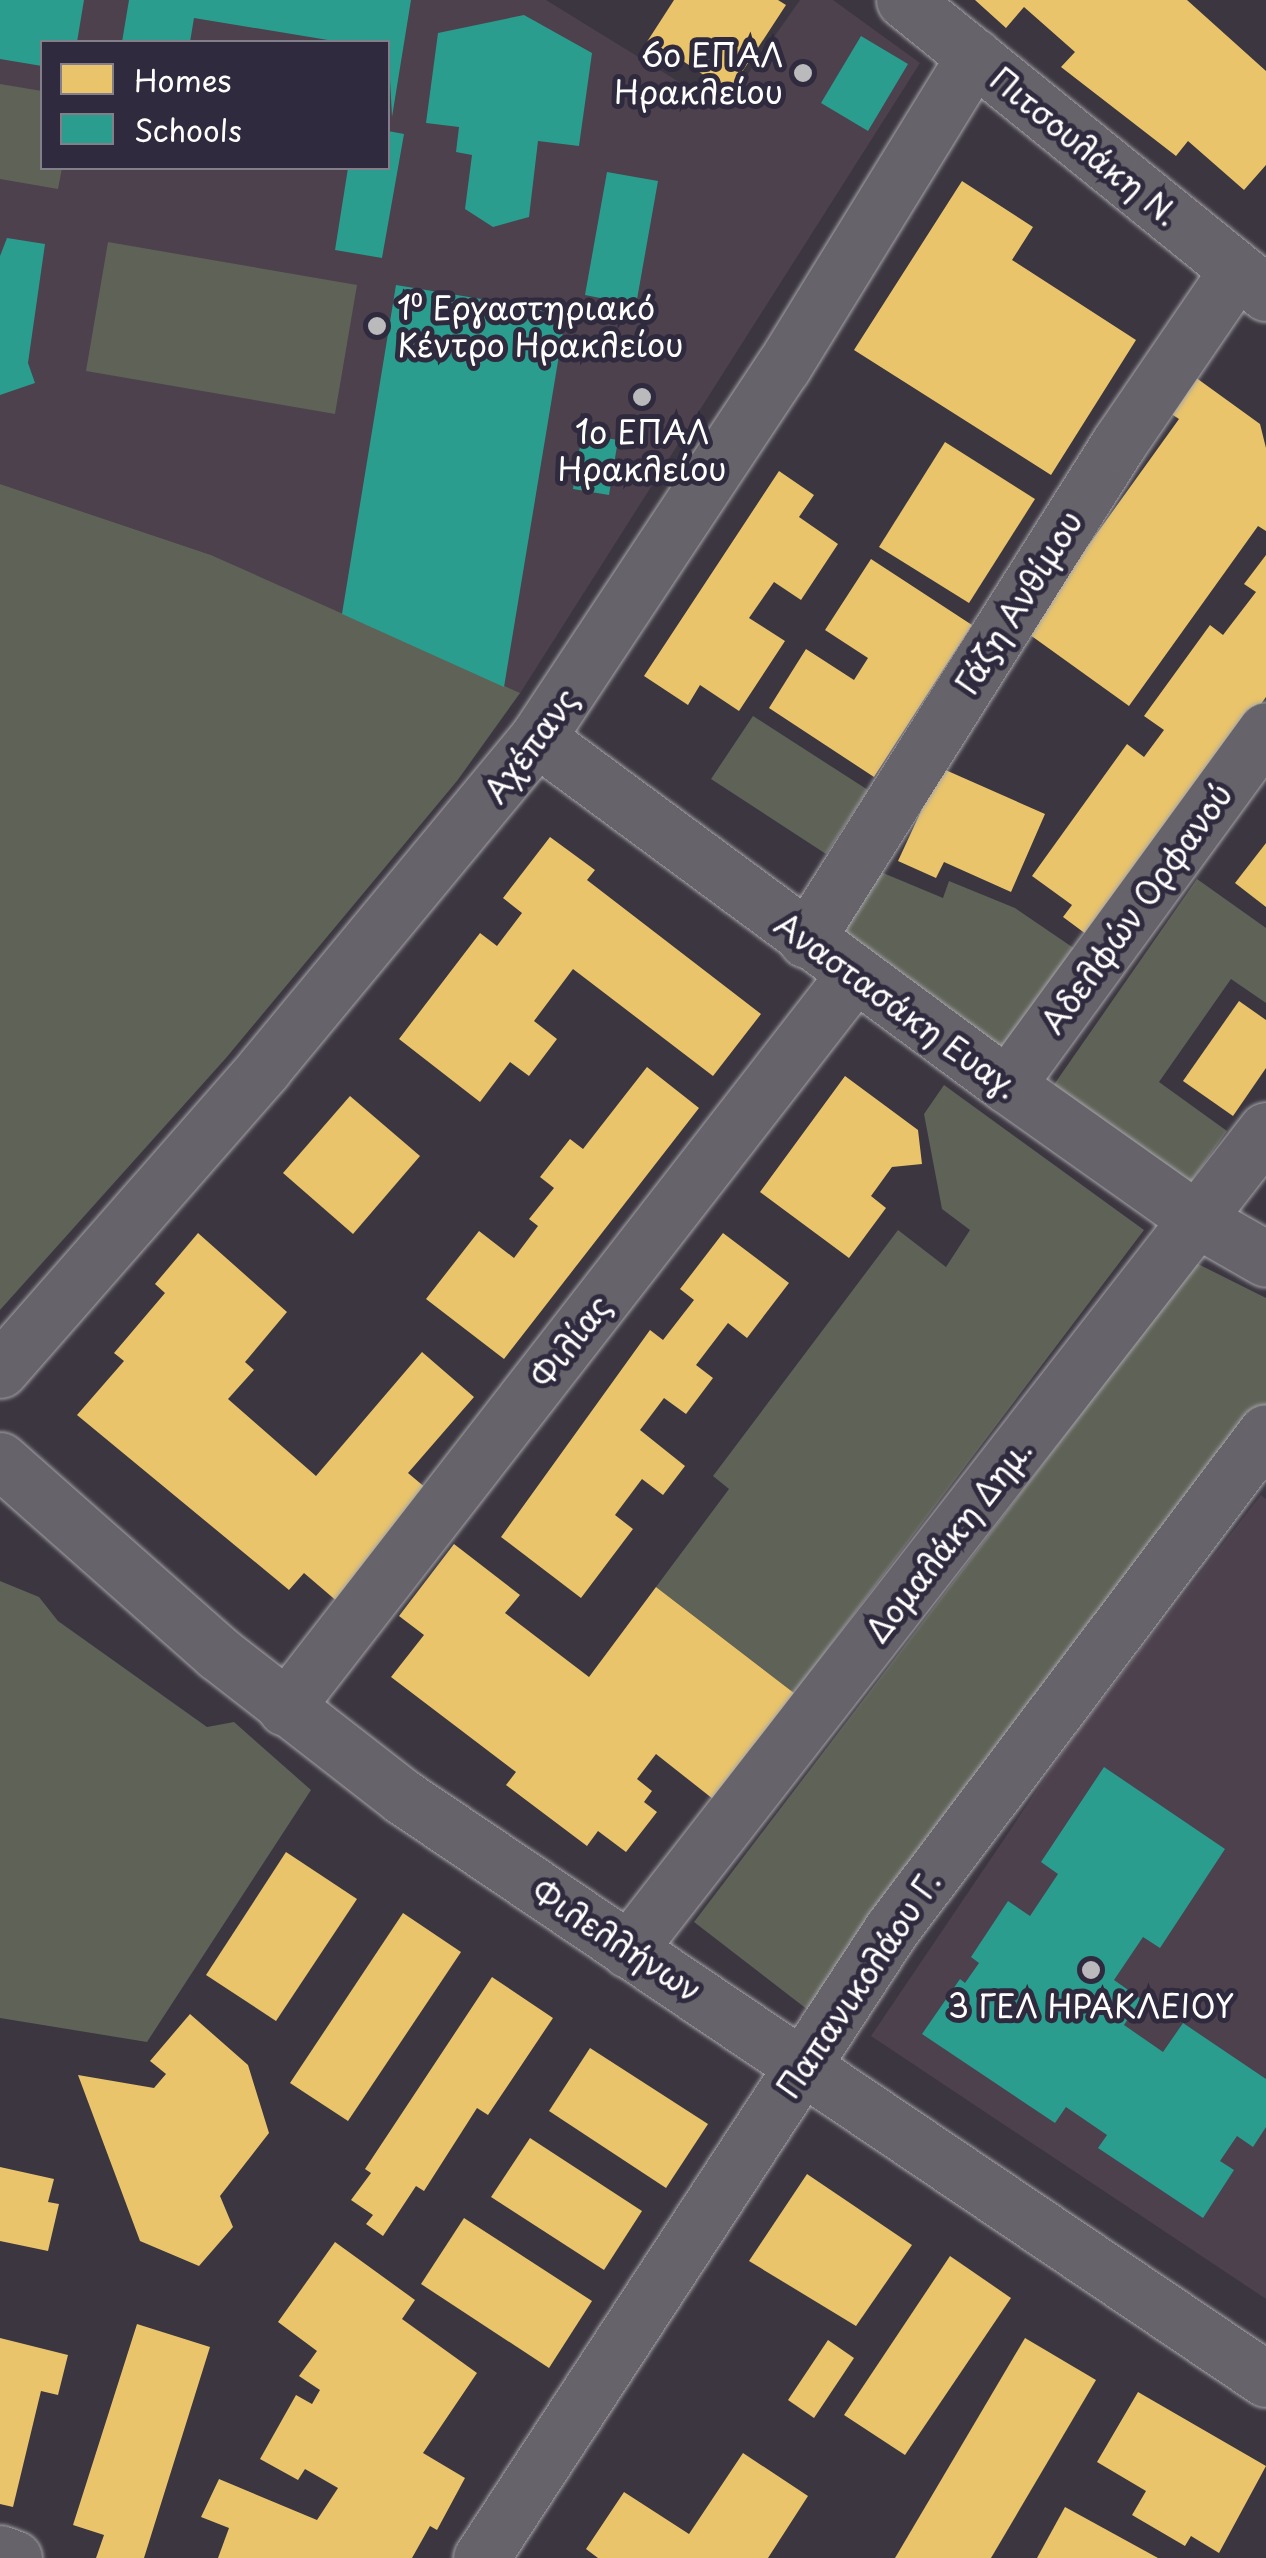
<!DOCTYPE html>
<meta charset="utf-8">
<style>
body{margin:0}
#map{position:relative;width:1266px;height:2558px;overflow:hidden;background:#3b3640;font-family:"Playpen Sans",sans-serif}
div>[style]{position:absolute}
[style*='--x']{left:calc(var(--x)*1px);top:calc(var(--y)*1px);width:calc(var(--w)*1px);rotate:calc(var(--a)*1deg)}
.built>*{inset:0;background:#4c414d}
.green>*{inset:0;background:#5e6257}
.homes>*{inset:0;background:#e9c46a}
.schools>*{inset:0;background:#2a9d8f}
.roads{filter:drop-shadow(0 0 2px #a7a5a9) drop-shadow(0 0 2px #a7a5a9)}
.minor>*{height:55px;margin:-27.5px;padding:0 27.5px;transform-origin:27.5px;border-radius:27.5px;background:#66646a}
.dots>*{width:28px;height:28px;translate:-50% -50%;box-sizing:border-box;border:5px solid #2f2a3d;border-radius:50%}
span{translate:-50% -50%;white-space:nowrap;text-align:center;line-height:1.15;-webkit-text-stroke:10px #2f2a3d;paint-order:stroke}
.poi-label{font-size:32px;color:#fff}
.right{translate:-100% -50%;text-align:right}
.left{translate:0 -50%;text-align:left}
.street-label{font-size:32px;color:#fff}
.legend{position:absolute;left:40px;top:40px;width:350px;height:130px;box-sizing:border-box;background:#2f2a3d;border:2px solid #827f8b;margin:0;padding:12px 18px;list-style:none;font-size:30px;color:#fff}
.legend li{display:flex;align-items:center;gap:20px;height:50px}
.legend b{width:50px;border:2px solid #827f8b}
</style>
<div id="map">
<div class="built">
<div style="clip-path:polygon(evenodd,0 0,546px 0,723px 109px,800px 0,833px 0,920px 63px,519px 695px,211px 555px,0 484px,0 0,42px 42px,388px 42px,388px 168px,42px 168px,42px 42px)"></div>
<div style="clip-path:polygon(1261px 1495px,1266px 1499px,1266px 2299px,871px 2036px,1073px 1737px)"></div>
</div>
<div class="green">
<div style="clip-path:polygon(0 84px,42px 91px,42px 168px,62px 168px,58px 189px,0 179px)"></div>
<div style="clip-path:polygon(108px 242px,357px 285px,335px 414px,86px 371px)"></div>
<div style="clip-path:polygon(0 484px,211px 555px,520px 693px,457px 781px,226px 1058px,0 1310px)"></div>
<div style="clip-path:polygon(753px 716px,868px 790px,826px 854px,711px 779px)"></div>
<div style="clip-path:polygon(876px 870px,943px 898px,949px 881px,1015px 908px,1078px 951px,1004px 1051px,837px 934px)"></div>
<div style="clip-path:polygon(1197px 879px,1266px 928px,1266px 1003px,1231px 979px,1159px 1082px,1227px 1131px,1190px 1183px,1053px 1086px)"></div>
<div style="clip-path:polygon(944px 1085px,1144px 1230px,794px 1693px,656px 1587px,729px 1489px,713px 1476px,898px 1230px,946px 1267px,970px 1230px,942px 1209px,924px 1114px)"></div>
<div style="clip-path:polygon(1196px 1263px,1266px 1298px,1266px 1416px,808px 2010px,694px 1922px)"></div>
<div style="clip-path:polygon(0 1581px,39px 1597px,58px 1621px,207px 1727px,234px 1722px,311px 1790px,147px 2042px,0 2018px)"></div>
</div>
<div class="homes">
<div style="clip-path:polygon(674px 0,778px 0,786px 5px,729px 92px,671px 53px,665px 62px,643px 48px)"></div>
<div style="clip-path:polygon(975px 0,1187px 0,1266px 71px,1266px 165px,1244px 190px,1188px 141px,1176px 156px,1061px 67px,1075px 52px,1024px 7px,1006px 28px)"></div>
<div style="clip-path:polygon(962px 181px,1033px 227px,1012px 260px,1136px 340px,1051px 475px,854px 350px)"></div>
<div style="clip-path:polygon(1195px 377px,1260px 424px,1266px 448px,1266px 531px,1258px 526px,1129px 706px,1026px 632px,1179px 419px,1170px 413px)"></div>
<div style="clip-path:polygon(945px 442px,1035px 499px,969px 603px,879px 547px)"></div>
<div style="clip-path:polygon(779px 471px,814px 495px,799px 517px,838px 544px,801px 600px,774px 582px,749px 618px,785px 641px,739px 711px,700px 685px,688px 705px,644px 676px)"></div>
<div style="clip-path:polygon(1266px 555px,1266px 697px,1090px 937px,1063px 917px,1072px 905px,1032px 876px,1127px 744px,1144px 757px,1164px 730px,1144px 716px,1210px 625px,1223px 635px,1256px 592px,1244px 584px)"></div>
<div style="clip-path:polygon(871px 559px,972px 625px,874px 777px,769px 708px,806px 649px,854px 680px,868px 658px,825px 630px)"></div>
<div style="clip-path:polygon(941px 768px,1045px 814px,1011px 892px,944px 862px,936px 878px,898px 861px)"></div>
<div style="clip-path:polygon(550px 837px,595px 870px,587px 880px,761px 1014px,713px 1076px,573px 969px,534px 1021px,557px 1039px,529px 1076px,510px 1062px,480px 1102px,399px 1039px,480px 933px,497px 946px,522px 913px,503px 898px)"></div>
<div style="clip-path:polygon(1266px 843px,1266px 907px,1235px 883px)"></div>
<div style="clip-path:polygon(1239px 1001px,1266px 1020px,1266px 1068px,1233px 1116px,1183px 1081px)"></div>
<div style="clip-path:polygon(647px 1067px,699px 1108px,504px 1359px,426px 1299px,479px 1231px,514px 1258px,538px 1226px,529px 1219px,554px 1188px,540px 1177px,570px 1139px,583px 1149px)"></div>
<div style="clip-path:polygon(845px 1076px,918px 1130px,922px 1164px,892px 1167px,871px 1196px,886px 1208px,849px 1258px,760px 1192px)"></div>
<div style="clip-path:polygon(350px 1096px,420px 1156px,353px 1234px,283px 1173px)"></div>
<div style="clip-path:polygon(198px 1233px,287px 1312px,245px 1362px,254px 1370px,228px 1399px,316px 1476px,422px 1352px,474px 1397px,408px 1473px,433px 1494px,339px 1603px,304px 1573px,289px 1590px,77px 1415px,124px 1361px,114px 1353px,165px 1293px,155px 1284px)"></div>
<div style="clip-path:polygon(723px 1233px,789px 1283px,747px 1338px,728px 1323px,696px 1365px,713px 1378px,686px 1414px,664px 1398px,640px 1430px,685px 1466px,663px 1495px,642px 1479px,615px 1515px,633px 1529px,581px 1598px,501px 1537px,650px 1330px,663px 1340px,694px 1300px,680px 1289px)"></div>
<div style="clip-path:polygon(454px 1544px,520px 1595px,505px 1613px,589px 1677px,656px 1587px,794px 1693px,713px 1799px,656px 1754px,637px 1779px,652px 1791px,644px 1802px,657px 1812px,626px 1852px,598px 1831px,587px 1846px,506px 1785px,516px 1772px,391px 1677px,424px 1635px,399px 1616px)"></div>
<div style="clip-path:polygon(286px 1852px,357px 1899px,276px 2021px,206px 1975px)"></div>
<div style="clip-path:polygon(403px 1913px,461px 1952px,348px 2121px,290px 2083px)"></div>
<div style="clip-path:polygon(492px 1977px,553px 2018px,488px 2115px,477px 2108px,424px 2191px,416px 2186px,383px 2236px,366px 2224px,373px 2215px,351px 2200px,371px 2173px,365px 2169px)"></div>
<div style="clip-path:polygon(190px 2014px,248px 2065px,269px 2133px,220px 2196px,233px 2227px,199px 2266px,140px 2241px,78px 2075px,154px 2088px,166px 2074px,150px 2061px)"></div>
<div style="clip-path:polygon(590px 2048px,708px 2124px,666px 2188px,549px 2111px)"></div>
<div style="clip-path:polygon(530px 2138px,642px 2211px,604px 2270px,491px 2197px)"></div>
<div style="clip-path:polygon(0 2167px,54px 2179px,48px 2202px,59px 2204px,48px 2251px,0 2241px)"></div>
<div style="clip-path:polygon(807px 2174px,912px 2245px,856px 2326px,749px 2261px)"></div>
<div style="clip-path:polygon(464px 2218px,592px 2301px,549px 2368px,421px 2284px)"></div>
<div style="clip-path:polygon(335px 2242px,415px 2300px,402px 2319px,477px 2373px,423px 2453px,465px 2478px,437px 2530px,430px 2526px,412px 2558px,218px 2558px,229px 2528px,201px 2517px,219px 2479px,317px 2520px,338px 2488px,305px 2469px,298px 2480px,260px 2459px,296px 2395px,312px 2404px,320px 2390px,299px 2376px,317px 2351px,278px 2322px)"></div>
<div style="clip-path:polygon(950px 2256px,1011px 2298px,905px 2455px,844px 2415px)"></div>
<div style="clip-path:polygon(137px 2324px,210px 2347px,144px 2558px,96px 2558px,104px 2535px,73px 2525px)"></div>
<div style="clip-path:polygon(0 2338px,68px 2355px,58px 2395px,41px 2391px,13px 2507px,0 2504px)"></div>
<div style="clip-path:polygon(1025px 2338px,1096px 2380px,991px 2558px,895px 2558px)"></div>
<div style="clip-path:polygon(828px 2340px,854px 2358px,814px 2418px,788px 2400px)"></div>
<div style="clip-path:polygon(1138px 2392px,1266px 2466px,1219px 2553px,1191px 2536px,1185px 2546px,1132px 2515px,1146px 2491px,1097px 2462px)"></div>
<div style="clip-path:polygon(743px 2453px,808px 2496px,768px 2558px,598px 2558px,586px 2549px,624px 2492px,689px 2534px)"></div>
<div style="clip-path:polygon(1065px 2507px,1158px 2558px,1037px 2558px)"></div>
</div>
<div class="schools">
<div style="clip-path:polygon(0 0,84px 0,77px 42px,42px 42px,42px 66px,0 59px)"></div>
<div style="clip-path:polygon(129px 0,411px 0,392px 117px,388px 42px,340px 42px,194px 18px,190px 42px,122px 42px)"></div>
<div style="clip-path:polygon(524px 15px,592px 53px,579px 146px,538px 141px,529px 217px,493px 227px,465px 209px,472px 155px,456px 152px,459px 127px,426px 123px,438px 33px)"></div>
<div style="clip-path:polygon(861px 36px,908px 64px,868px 131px,821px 103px)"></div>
<div style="clip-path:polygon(388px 131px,404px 134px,382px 258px,335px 250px,348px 168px,388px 168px)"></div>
<div style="clip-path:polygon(607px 172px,658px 181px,636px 305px,585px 295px)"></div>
<div style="clip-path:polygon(7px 238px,45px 244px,28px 363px,35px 383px,0 395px,0 256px)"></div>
<div style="clip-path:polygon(396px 285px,566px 313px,504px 687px,342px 614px)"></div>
<div style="clip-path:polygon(582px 434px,618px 440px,609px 495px,573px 489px)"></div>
<div style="clip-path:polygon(1104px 1767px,1225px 1849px,1160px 1948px,1143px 1937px,1114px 1980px,1141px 1999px,1124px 2025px,1163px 2052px,1183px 2023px,1266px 2079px,1266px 2127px,1253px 2147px,1237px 2136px,1220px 2161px,1234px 2170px,1203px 2218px,1098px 2148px,1107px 2135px,1066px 2107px,1055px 2123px,922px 2034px,960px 1979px,965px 1983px,979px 1963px,971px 1957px,1008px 1901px,1030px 1916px,1058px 1874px,1041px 1862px)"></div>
</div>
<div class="roads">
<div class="minor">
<div style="--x:904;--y:0;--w:466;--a:39"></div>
<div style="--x:537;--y:738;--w:584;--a:36.44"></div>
<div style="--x:1007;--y:1085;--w:234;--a:35.3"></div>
<div style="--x:1198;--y:1220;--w:78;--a:29.8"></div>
<div style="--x:806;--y:940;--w:587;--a:-57.8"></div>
<div style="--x:1119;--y:443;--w:209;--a:-55.7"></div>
<div style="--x:1007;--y:1085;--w:439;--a:-53.9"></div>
<div style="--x:0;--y:1370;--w:401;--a:-48.8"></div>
<div style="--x:264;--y:1068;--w:428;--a:-50.4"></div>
<div style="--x:537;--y:738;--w:445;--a:-56.5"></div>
<div style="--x:783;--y:367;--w:365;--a:-58.4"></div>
<div style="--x:0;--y:1460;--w:291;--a:41.5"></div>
<div style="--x:218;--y:1653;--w:234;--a:37.9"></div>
<div style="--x:403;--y:1797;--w:1041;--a:34"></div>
<div style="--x:285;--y:1708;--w:928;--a:-52.18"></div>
<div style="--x:628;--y:1950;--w:1039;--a:-52.12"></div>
<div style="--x:0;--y:2553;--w:15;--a:20"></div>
<div style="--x:481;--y:2558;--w:750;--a:-56.86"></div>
<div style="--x:891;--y:1930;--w:623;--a:-53.02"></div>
</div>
</div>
<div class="dots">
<div style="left:803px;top:73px;background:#bab9bc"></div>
<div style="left:377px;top:326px;background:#bab9bc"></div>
<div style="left:642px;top:397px;background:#bab9bc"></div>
<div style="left:1091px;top:1970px;background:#bab9bc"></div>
</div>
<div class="poi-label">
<span class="right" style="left:783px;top:73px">6ο ΕΠΑΛ<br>Ηρακλείου</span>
<span class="left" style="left:397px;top:326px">1⁰ Εργαστηριακό<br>Κέντρο Ηρακλείου</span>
<span style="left:642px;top:450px">1ο ΕΠΑΛ<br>Ηρακλείου</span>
<span style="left:1091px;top:2005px">3 ΓΕΛ ΗΡΑΚΛΕΙΟΥ</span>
</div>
<div class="street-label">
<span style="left:1085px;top:146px;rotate:39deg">Πιτσουλάκη Ν.</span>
<span style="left:1018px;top:602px;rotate:-58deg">Γάζη Ανθίμου</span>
<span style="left:530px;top:745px;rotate:-53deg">Αχέπανς</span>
<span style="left:1136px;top:908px;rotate:-54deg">Αδελφών Ορφανού</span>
<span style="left:897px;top:1005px;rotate:36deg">Αναστασάκη Ευαγ.</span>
<span style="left:570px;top:1341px;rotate:-52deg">Φιλίας</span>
<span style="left:948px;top:1540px;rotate:-52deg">Δομαλάκη Δημ.</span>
<span style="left:617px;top:1940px;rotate:33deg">Φιλελλήνων</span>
<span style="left:858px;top:1984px;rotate:-56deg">Παπανικολάου Γ.</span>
</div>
<ul class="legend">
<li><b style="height:28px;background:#e9c46a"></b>Homes</li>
<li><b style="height:28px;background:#2a9d8f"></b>Schools</li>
</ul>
</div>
